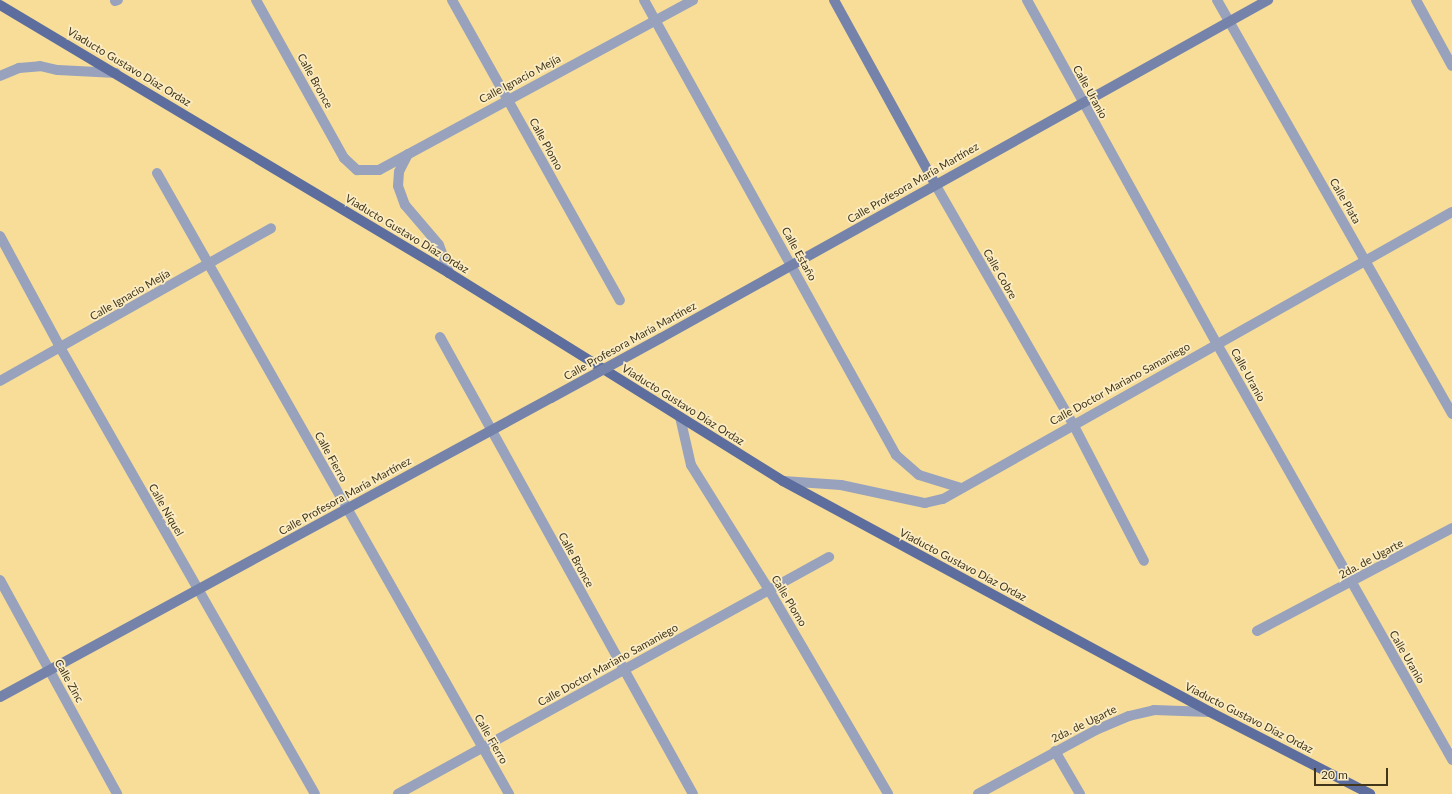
<!DOCTYPE html>
<meta charset="utf-8">
<style>
body{margin:0}
#map{position:relative;width:1452px;height:794px;overflow:hidden;background:#f7dd98;font-family:Lato,sans-serif}
div>[style]{position:absolute}
[style*='--x']{left:calc(var(--x)*1px);top:calc(var(--y)*1px);width:calc(var(--w)*1px);rotate:calc(var(--a)*1deg)}
.street>*{height:10px;margin:-5px;padding:0 5px;transform-origin:5px;border-radius:5px;background:#98a2bd}
.secondary>*{height:10px;margin:-5px;padding:0 5px;transform-origin:5px;border-radius:5px;background:#7583ab}
.primary>*{height:10px;margin:-5px;padding:0 5px;transform-origin:5px;border-radius:5px;background:#5d6d9d}
.secondary-bridge>*{height:10px;margin:-5px;padding:0 5px;transform-origin:5px;border-radius:5px;background:#7583ab}
span{translate:-50% -50%;white-space:nowrap;text-align:center;line-height:1.15;-webkit-text-stroke:3.5px #fbecc3;paint-order:stroke}
.street-label{font-size:11px;color:#41361a}
.scale{position:absolute;left:1314px;top:768px;width:74px;height:18px;box-sizing:border-box;border:2px solid #41361a;border-top:0;padding-left:5px;font-size:12px;line-height:14px;white-space:nowrap;color:#41361a;-webkit-text-stroke:3px #fbecc3;paint-order:stroke}
</style>
<div id="map">
<div class="street">
<div style="--x:256;--y:0;--w:181;--a:60.9"></div>
<div style="--x:344;--y:158;--w:18;--a:43"></div>
<div style="--x:357;--y:170;--w:22;--a:0"></div>
<div style="--x:379;--y:170;--w:357;--a:-28.4"></div>
<div style="--x:452;--y:0;--w:344;--a:60.8"></div>
<div style="--x:644;--y:0;--w:520;--a:61.02"></div>
<div style="--x:896;--y:455;--w:30;--a:41"></div>
<div style="--x:919;--y:475;--w:44;--a:17.2"></div>
<div style="--x:1027;--y:0;--w:393;--a:61.1"></div>
<div style="--x:1217;--y:344;--w:478;--a:60.5"></div>
<div style="--x:1217;--y:0;--w:476;--a:60.4"></div>
<div style="--x:1416;--y:0;--w:75;--a:61.4"></div>
<div style="--x:115;--y:1;--w:3;--a:-18"></div>
<div style="--x:0;--y:76;--w:21;--a:-23"></div>
<div style="--x:19;--y:68;--w:21;--a:-5"></div>
<div style="--x:40;--y:66;--w:18;--a:13"></div>
<div style="--x:58;--y:70;--w:58;--a:3"></div>
<div style="--x:408;--y:154;--w:20;--a:117"></div>
<div style="--x:399;--y:172;--w:14;--a:94"></div>
<div style="--x:398;--y:186;--w:20;--a:70"></div>
<div style="--x:405;--y:205;--w:52;--a:49.6"></div>
<div style="--x:439;--y:245;--w:30;--a:70"></div>
<div style="--x:157;--y:173;--w:714;--a:60.45"></div>
<div style="--x:935;--y:184;--w:277;--a:60.1"></div>
<div style="--x:1073;--y:424;--w:154;--a:62.6"></div>
<div style="--x:0;--y:236;--w:128;--a:61.6"></div>
<div style="--x:61;--y:349;--w:512;--a:60.28"></div>
<div style="--x:440;--y:337;--w:522;--a:61.03"></div>
<div style="--x:0;--y:381;--w:311;--a:-29.4"></div>
<div style="--x:680;--y:417;--w:49;--a:77.1"></div>
<div style="--x:691;--y:465;--w:147;--a:58"></div>
<div style="--x:769;--y:590;--w:236;--a:59.7"></div>
<div style="--x:783;--y:481;--w:58;--a:3.9"></div>
<div style="--x:841;--y:485;--w:86;--a:12.1"></div>
<div style="--x:925;--y:503;--w:18;--a:-13"></div>
<div style="--x:943;--y:499;--w:584;--a:-29.42"></div>
<div style="--x:0;--y:580;--w:244;--a:61.3"></div>
<div style="--x:1257;--y:631;--w:221;--a:-27.8"></div>
<div style="--x:1055;--y:751;--w:50;--a:59.8"></div>
<div style="--x:398;--y:794;--w:492;--a:-28.8"></div>
<div style="--x:978;--y:794;--w:134;--a:-28.5"></div>
<div style="--x:1096;--y:730;--w:36;--a:-23"></div>
<div style="--x:1129;--y:716;--w:26;--a:-13"></div>
<div style="--x:1154;--y:710;--w:56;--a:2"></div>
</div>
<div class="secondary">
<div style="--x:834;--y:0;--w:210;--a:61.2"></div>
<div style="--x:661;--y:338;--w:695;--a:-29.11"></div>
<div style="--x:0;--y:697;--w:627;--a:-28.49"></div>
</div>
<div class="primary">
<div style="--x:0;--y:5;--w:523;--a:30.83"></div>
<div style="--x:449;--y:273;--w:393;--a:31.9"></div>
<div style="--x:783;--y:481;--w:485;--a:28.4"></div>
<div style="--x:1210;--y:712;--w:180;--a:27.1"></div>
</div>
<div class="secondary-bridge">
<div style="--x:551;--y:398;--w:125;--a:-28.6"></div>
</div>
<div class="street-label">
<span style="left:129px;top:67px;rotate:31deg">Viaducto Gustavo Díaz Ordaz</span>
<span style="left:520px;top:79px;rotate:-28deg">Calle Ignacio Mejía</span>
<span style="left:315px;top:81px;rotate:61deg">Calle Bronce</span>
<span style="left:1090px;top:92px;rotate:61deg">Calle Uranio</span>
<span style="left:546px;top:144px;rotate:61deg">Calle Plomo</span>
<span style="left:913px;top:183px;rotate:-30deg">Calle Profesora María Martínez</span>
<span style="left:1345px;top:201px;rotate:60deg">Calle Plata</span>
<span style="left:407px;top:234px;rotate:31deg">Viaducto Gustavo Díaz Ordaz</span>
<span style="left:799px;top:254px;rotate:61deg">Calle Estaño</span>
<span style="left:1000px;top:274px;rotate:60deg">Calle Cobre</span>
<span style="left:130px;top:295px;rotate:-30deg">Calle Ignacio Mejía</span>
<span style="left:630px;top:341px;rotate:-29deg">Calle Profesora María Martínez</span>
<span style="left:1248px;top:375px;rotate:61deg">Calle Uranio</span>
<span style="left:1120px;top:384px;rotate:-29deg">Calle Doctor Mariano Samaniego</span>
<span style="left:683px;top:405px;rotate:32deg">Viaducto Gustavo Díaz Ordaz</span>
<span style="left:331px;top:457px;rotate:61deg">Calle Fierro</span>
<span style="left:345px;top:496px;rotate:-29deg">Calle Profesora María Martínez</span>
<span style="left:166px;top:510px;rotate:60deg">Calle Níquel</span>
<span style="left:1371px;top:559px;rotate:-28deg">2da. de Ugarte</span>
<span style="left:576px;top:560px;rotate:61deg">Calle Bronce</span>
<span style="left:963px;top:565px;rotate:28deg">Viaducto Gustavo Díaz Ordaz</span>
<span style="left:789px;top:601px;rotate:59deg">Calle Plomo</span>
<span style="left:1407px;top:657px;rotate:60deg">Calle Uranio</span>
<span style="left:608px;top:665px;rotate:-29deg">Calle Doctor Mariano Samaniego</span>
<span style="left:69px;top:681px;rotate:61deg">Calle Zinc</span>
<span style="left:1249px;top:718px;rotate:27deg">Viaducto Gustavo Díaz Ordaz</span>
<span style="left:1084px;top:724px;rotate:-26deg">2da. de Ugarte</span>
<span style="left:491px;top:739px;rotate:60deg">Calle Fierro</span>
</div>
<div class="scale">20 m</div>
</div>
